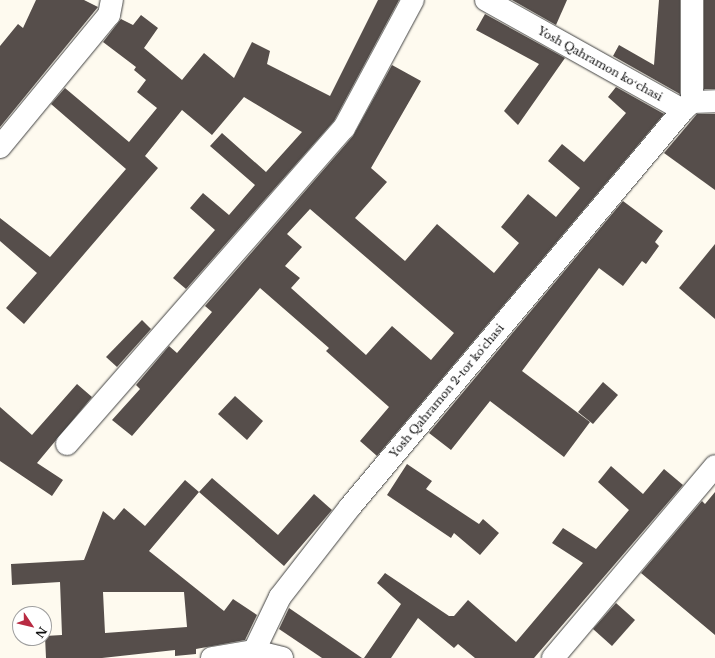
<!DOCTYPE html>
<meta charset="utf-8">
<style>
body{margin:0}
#map{position:relative;width:715px;height:658px;overflow:hidden;background:#fefaef;font-family:"Libre Baskerville",serif}
div>[style]{position:absolute}
[style*='--x']{left:calc(var(--x)*1px);top:calc(var(--y)*1px);width:calc(var(--w)*1px);rotate:calc(var(--a)*1deg)}
.building>*{inset:0;background:#564e4b}
.roads{filter:drop-shadow(0 0 1px #414141) drop-shadow(0 0 1px #414141)}
.minor>*{height:22px;margin:-11px;padding:0 11px;transform-origin:11px;border-radius:11px;background:#fff}
span{translate:-50% -50%;white-space:nowrap;text-align:center;line-height:1.15;-webkit-text-stroke:4px #fff;paint-order:stroke}
.street-label{font-size:11px;color:#0e0e0e}
.north{position:absolute;left:12px;top:606px;width:40px;height:40px;box-sizing:border-box;background:#fff;border:1px solid #9f9f9f;border-radius:50%;rotate:125deg;font-size:11px;font-weight:700;line-height:16px;text-align:center;color:#0e0e0e}
.north::after{content:'';display:block;margin:auto;width:14px;height:18px;background:#b82b42;clip-path:polygon(50% 0,100% 100%,50% 72%,0 100%)}
</style>
<div id="map">
<div class="building">
<div style="clip-path:polygon(36px 0,84px 0,98px 7px,0 127px,0 46px,18px 24px,23px 28px)"></div>
<div style="clip-path:polygon(378px 0,399px 0,334px 121px,186px 289px,173px 278px,215px 230px,190px 208px,203px 193px,229px 215px,255px 185px,210px 146px,222px 133px,266px 172px,302px 132px,244px 97px,212px 135px,182px 110px,145px 156px,158px 168px,24px 324px,6px 308px,37px 273px,0 241px,0 218px,50px 257px,126px 169px,51px 104px,65px 88px,129px 142px,157px 108px,137px 92px,146px 80px,134px 70px,136px 67px,103px 42px,121px 19px,133px 25px,141px 15px,158px 28px,144px 48px,182px 80px,204px 53px,234px 78px,252px 42px,270px 51px,267px 64px,330px 96px)"></div>
<div style="clip-path:polygon(512px 0,567px 0,556px 25px)"></div>
<div style="clip-path:polygon(659px 0,680px 0,680px 94px,613px 56px,619px 45px,654px 65px)"></div>
<div style="clip-path:polygon(704px 0,715px 0,715px 89px,704px 89px)"></div>
<div style="clip-path:polygon(485px 14px,565px 58px,518px 125px,504px 111px,539px 64px,476px 30px)"></div>
<div style="clip-path:polygon(evenodd,392px 65px,421px 81px,371px 168px,387px 182px,355px 218px,405px 261px,437px 224px,494px 273px,519px 243px,501px 227px,528px 194px,556px 217px,580px 188px,548px 161px,562px 144px,584px 162px,626px 113px,608px 97px,616px 87px,664px 114px,377px 456px,360px 441px,389px 407px,326px 351px,329px 348px,260px 288px,132px 436px,112px 420px,140px 389px,136px 385px,169px 346px,177px 353px,212px 312px,205px 306px,353px 136px,392px 65px,310px 209px,454px 333px,431px 360px,392px 326px,366px 355px,291px 288px,300px 278px,285px 266px,302px 247px,287px 234px,310px 209px)"></div>
<div style="clip-path:polygon(697px 114px,715px 114px,715px 190px,664px 153px)"></div>
<div style="clip-path:polygon(623px 201px,663px 231px,655px 242px,659px 246px,646px 264px,642px 261px,623px 286px,599px 268px,522px 371px,590px 422px,564px 457px,490px 401px,451px 450px,429px 433px)"></div>
<div style="clip-path:polygon(715px 244px,715px 319px,679px 288px)"></div>
<div style="clip-path:polygon(142px 320px,151px 329px,117px 367px,106px 357px)"></div>
<div style="clip-path:polygon(603px 382px,618px 395px,593px 424px,578px 412px)"></div>
<div style="clip-path:polygon(77px 384px,92px 397px,37px 463px,63px 480px,52px 496px,0 461px,0 407px,32px 435px)"></div>
<div style="clip-path:polygon(235px 396px,263px 421px,247px 440px,218px 414px)"></div>
<div style="clip-path:polygon(407px 464px,432px 481px,426px 489px,479px 524px,483px 519px,499px 533px,480px 555px,454px 533px,451px 538px,387px 495px)"></div>
<div style="clip-path:polygon(611px 466px,643px 494px,664px 469px,683px 485px,534px 658px,475px 658px,458px 644px,454px 648px,418px 618px,391px 658px,364px 658px,401px 604px,377px 583px,385px 573px,449px 616px,454px 616px,468px 600px,516px 642px,583px 563px,552px 543px,563px 528px,596px 549px,629px 510px,598px 482px)"></div>
<div style="clip-path:polygon(212px 478px,278px 535px,314px 494px,332px 510px,284px 566px,199px 492px)"></div>
<div style="clip-path:polygon(evenodd,185px 480px,199px 492px,149px 551px,224px 611px,233px 599px,257px 615px,245px 640px,196px 649px,196px 654px,175px 656px,175px 650px,102px 658px,46px 658px,45px 636px,62px 635px,60px 582px,12px 585px,11px 564px,84px 560px,103px 511px,114px 520px,124px 508px,145px 526px,185px 480px,103px 592px,184px 592px,187px 627px,105px 633px,103px 592px)"></div>
<div style="clip-path:polygon(715px 492px,715px 635px,641px 573px,702px 501px,705px 504px)"></div>
<div style="clip-path:polygon(616px 603px,635px 620px,612px 646px,593px 629px)"></div>
<div style="clip-path:polygon(289px 608px,362px 658px,322px 658px,279px 629px)"></div>
</div>
<div class="roads">
<div class="minor">
<div style="--x:486;--y:0;--w:226;--a:29.2"></div>
<div style="--x:683;--y:110;--w:12;--a:-42"></div>
<div style="--x:692;--y:102;--w:23;--a:-2"></div>
<div style="--x:692;--y:102;--w:102;--a:-90"></div>
<div style="--x:0;--y:147;--w:171;--a:-50.5"></div>
<div style="--x:109;--y:15;--w:15;--a:-79"></div>
<div style="--x:67;--y:444;--w:420;--a:-48.8"></div>
<div style="--x:344;--y:128;--w:145;--a:-61.7"></div>
<div style="--x:254;--y:651;--w:29;--a:14"></div>
<div style="--x:212;--y:658;--w:43;--a:-9.5"></div>
<div style="--x:254;--y:651;--w:60;--a:-64.3"></div>
<div style="--x:280;--y:597;--w:114;--a:-52.1"></div>
<div style="--x:350;--y:507;--w:518;--a:-50.01"></div>
<div style="--x:553;--y:658;--w:251;--a:-49.8"></div>
</div>
</div>
<div class="street-label">
<span style="left:600px;top:64px;rotate:29deg">Yosh Qahramon koʻchasi</span>
<span style="left:447px;top:391px;rotate:-50deg">Yosh Qahramon 2-tor koʼchasi</span>
</div>
<div class="north">N</div>
</div>
